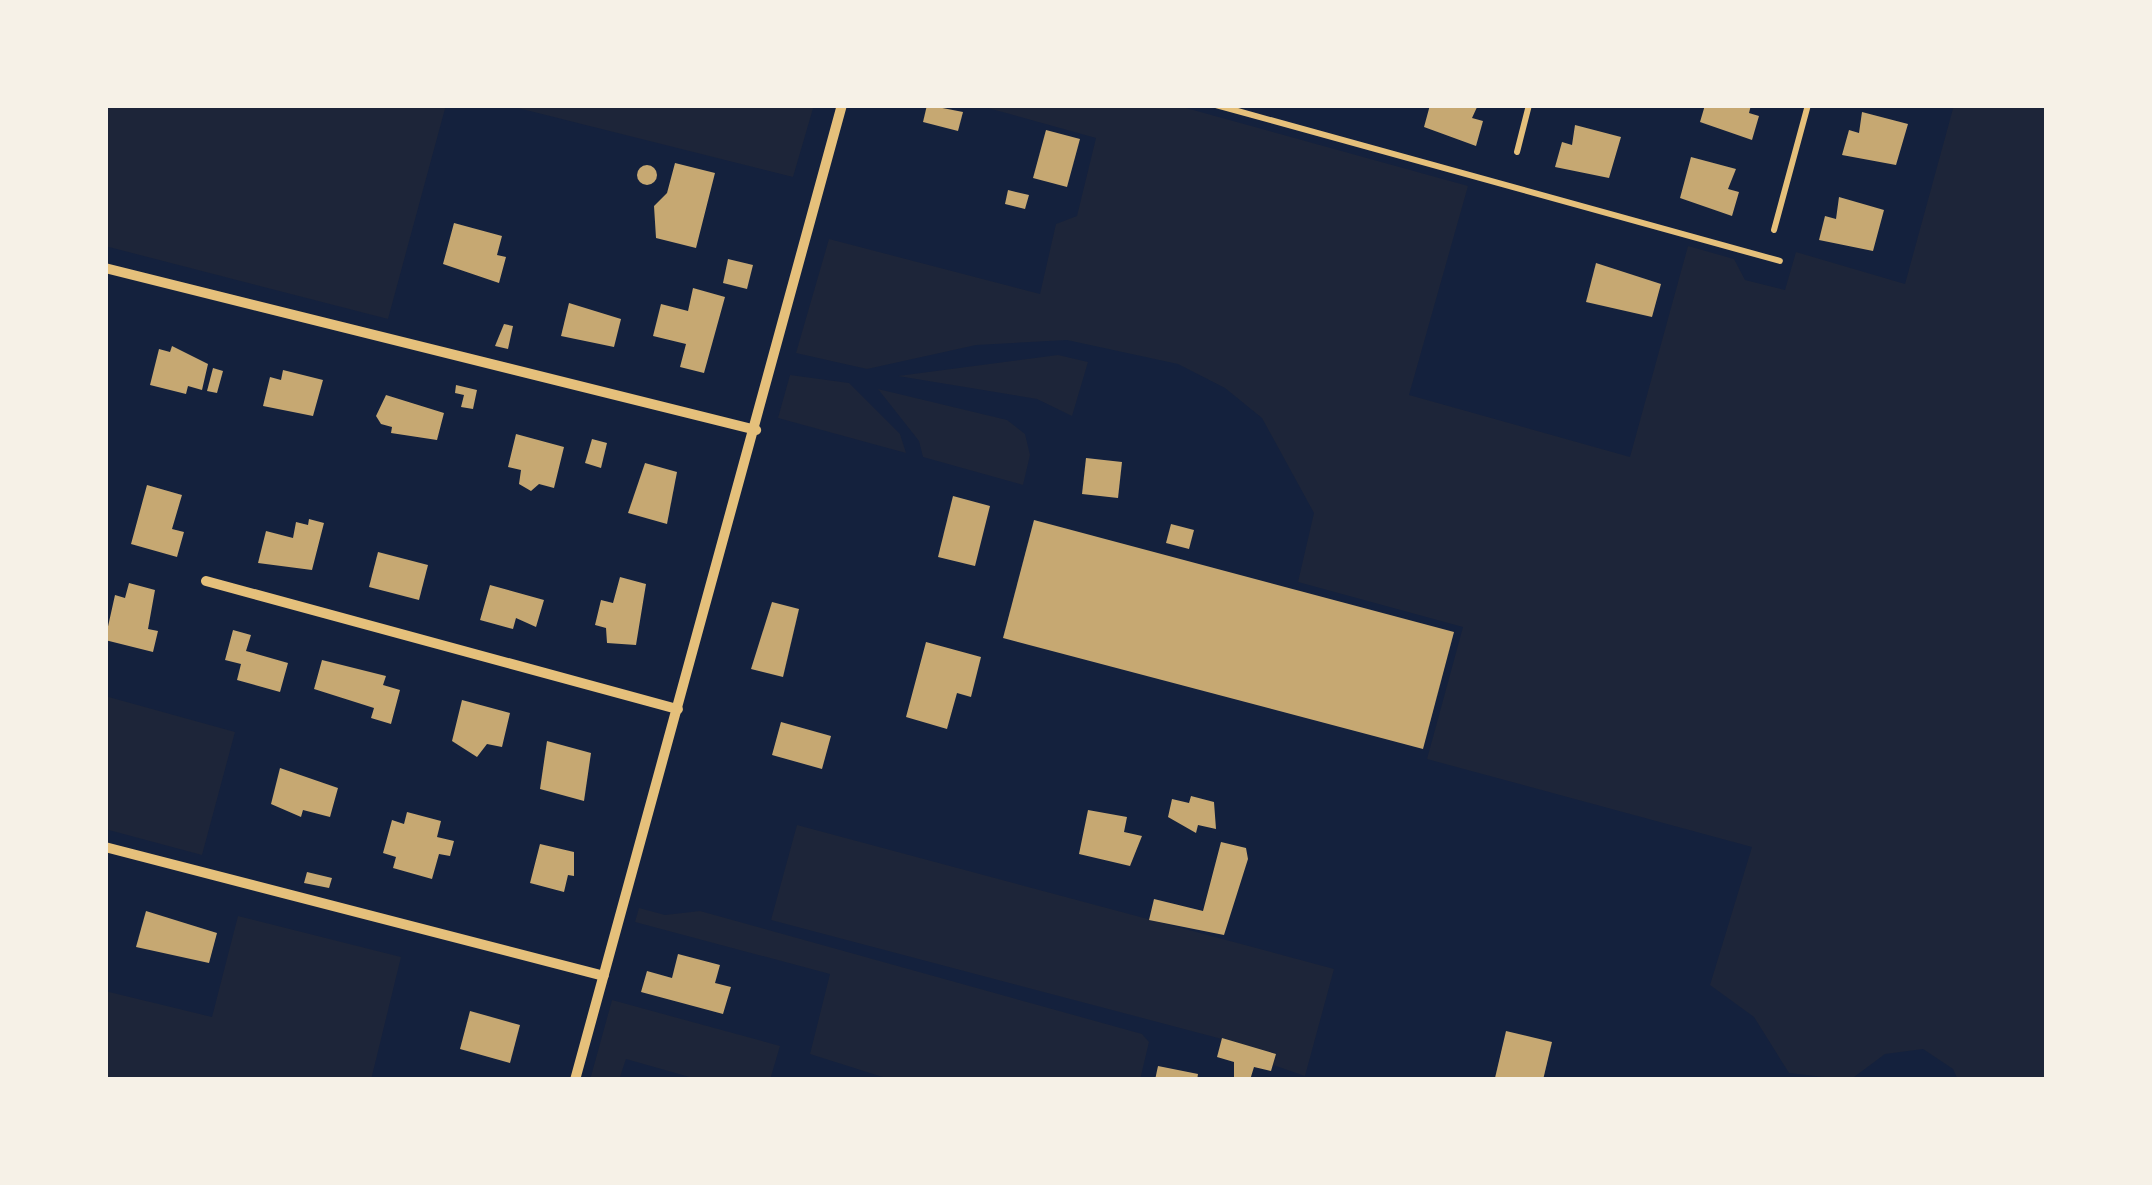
<!DOCTYPE html>
<style>
body{margin:0}
#map{position:relative;width:2152px;height:1185px;overflow:hidden;background:#14213d;font-family:"Open Sans",sans-serif}
div>[style]{position:absolute}
[style*='--x']{left:calc(var(--x)*1px);top:calc(var(--y)*1px);width:calc(var(--w)*1px);rotate:calc(var(--a)*1deg)}
.green>*{inset:0;background:#1d2539}
.building>*{inset:0;background:#c6a872}
.round{border-radius:50%}
.service>*{height:6px;margin:-3px;padding:0 3px;transform-origin:3px;border-radius:3px;background:#e5c07b}
.minor>*{height:10px;margin:-5px;padding:0 5px;transform-origin:5px;border-radius:5px;background:#e5c07b}
span{translate:-50% -50%;white-space:nowrap;text-align:center;line-height:1.15;-webkit-text-stroke:8px #f6f1e7;paint-order:stroke}
.frame{position:absolute;inset:0;border:108px solid #f6f1e7;pointer-events:none}
</style>
<div id="map">
<div class="green">
<div style="clip-path:polygon(105px 105px,446px 105px,388px 319px,105px 246px)"></div>
<div style="clip-path:polygon(506px 105px,814px 105px,793px 177px)"></div>
<div style="clip-path:polygon(977px 105px,1175px 105px,1468px 186px,1409px 395px,1630px 457px,1688px 246px,1734px 259px,1745px 280px,1785px 290px,1796px 252px,1905px 284px,1954px 105px,2047px 105px,2047px 1080px,1958px 1080px,1953px 1069px,1923px 1049px,1885px 1054px,1850px 1080px,1789px 1073px,1754px 1017px,1710px 985px,1752px 847px,1427px 759px,1463px 627px,1298px 582px,1314px 513px,1262px 418px,1225px 388px,1178px 364px,1067px 340px,976px 345px,867px 369px,796px 353px,829px 239px,1040px 294px,1056px 224px,1077px 216px,1096px 138px)"></div>
<div style="clip-path:polygon(1058px 355px,1088px 362px,1072px 416px,1037px 399px,898px 376px)"></div>
<div style="clip-path:polygon(790px 375px,849px 383px,900px 434px,906px 453px,778px 418px)"></div>
<div style="clip-path:polygon(878px 389px,1007px 420px,1025px 434px,1030px 455px,1023px 485px,923px 457px,919px 441px)"></div>
<div style="clip-path:polygon(105px 696px,235px 732px,202px 855px,105px 829px)"></div>
<div style="clip-path:polygon(797px 825px,1334px 969px,1305px 1076px,1273px 1065px,1275px 1053px,771px 920px)"></div>
<div style="clip-path:polygon(639px 908px,665px 915px,700px 911px,1142px 1034px,1149px 1042px,1140px 1080px,892px 1080px,810px 1054px,830px 974px,635px 922px)"></div>
<div style="clip-path:polygon(238px 916px,401px 957px,371px 1080px,105px 1080px,105px 991px,212px 1017px)"></div>
<div style="clip-path:polygon(612px 1000px,780px 1046px,770px 1080px,700px 1080px,626px 1059px,619px 1080px,590px 1080px)"></div>
</div>
<div class="building">
<div style="clip-path:polygon(927px 105px,963px 112px,958px 131px,923px 122px)"></div>
<div style="clip-path:polygon(1430px 105px,1478px 105px,1472px 118px,1483px 121px,1476px 146px,1424px 127px)"></div>
<div style="clip-path:polygon(1705px 105px,1751px 105px,1749px 113px,1759px 116px,1752px 140px,1700px 122px)"></div>
<div style="clip-path:polygon(1862px 112px,1908px 124px,1896px 165px,1842px 155px,1849px 130px,1859px 133px)"></div>
<div style="clip-path:polygon(1575px 125px,1621px 137px,1609px 178px,1555px 167px,1562px 142px,1572px 145px)"></div>
<div style="clip-path:polygon(1046px 130px,1080px 139px,1067px 187px,1033px 178px)"></div>
<div style="clip-path:polygon(1691px 157px,1736px 169px,1728px 189px,1739px 192px,1732px 216px,1680px 198px)"></div>
<div style="clip-path:polygon(675px 163px,715px 173px,696px 248px,656px 238px,654px 206px,667px 193px)"></div>
<div class="round" style="left:637px;top:165px;width:20px;height:20px"></div>
<div style="clip-path:polygon(1008px 190px,1029px 195px,1025px 209px,1005px 204px)"></div>
<div style="clip-path:polygon(1839px 197px,1884px 210px,1873px 251px,1819px 240px,1825px 216px,1836px 219px)"></div>
<div style="clip-path:polygon(454px 223px,502px 236px,497px 255px,506px 257px,499px 283px,443px 264px)"></div>
<div style="clip-path:polygon(728px 259px,753px 265px,747px 289px,723px 283px)"></div>
<div style="clip-path:polygon(1596px 263px,1661px 284px,1652px 317px,1586px 302px)"></div>
<div style="clip-path:polygon(693px 288px,725px 297px,704px 373px,680px 367px,686px 344px,653px 336px,661px 304px,688px 311px)"></div>
<div style="clip-path:polygon(569px 303px,621px 319px,614px 347px,561px 336px)"></div>
<div style="clip-path:polygon(504px 324px,513px 326px,508px 349px,495px 346px)"></div>
<div style="clip-path:polygon(172px 346px,208px 364px,202px 390px,188px 386px,186px 394px,150px 385px,159px 349px,170px 352px)"></div>
<div style="clip-path:polygon(213px 368px,223px 371px,217px 393px,207px 391px)"></div>
<div style="clip-path:polygon(283px 370px,323px 380px,313px 416px,263px 406px,270px 377px,281px 380px)"></div>
<div style="clip-path:polygon(456px 385px,477px 390px,473px 409px,461px 407px,464px 395px,455px 393px)"></div>
<div style="clip-path:polygon(386px 395px,444px 413px,437px 440px,391px 433px,392px 427px,381px 424px,376px 416px)"></div>
<div style="clip-path:polygon(516px 434px,564px 447px,554px 488px,539px 484px,531px 491px,519px 484px,521px 470px,508px 467px)"></div>
<div style="clip-path:polygon(592px 439px,607px 443px,601px 468px,585px 463px)"></div>
<div style="clip-path:polygon(1086px 458px,1122px 462px,1118px 498px,1082px 494px)"></div>
<div style="clip-path:polygon(645px 463px,677px 472px,667px 524px,628px 513px)"></div>
<div style="clip-path:polygon(147px 485px,182px 495px,172px 529px,184px 532px,177px 557px,131px 544px)"></div>
<div style="clip-path:polygon(953px 496px,990px 506px,975px 566px,938px 557px)"></div>
<div style="clip-path:polygon(309px 519px,324px 523px,312px 570px,258px 563px,266px 531px,293px 538px,296px 522px,308px 525px)"></div>
<div style="clip-path:polygon(1034px 520px,1454px 632px,1423px 749px,1003px 638px)"></div>
<div style="clip-path:polygon(1171px 524px,1194px 530px,1189px 549px,1166px 543px)"></div>
<div style="clip-path:polygon(378px 552px,428px 565px,419px 600px,369px 587px)"></div>
<div style="clip-path:polygon(620px 577px,646px 584px,636px 645px,607px 643px,606px 628px,595px 625px,601px 600px,613px 603px)"></div>
<div style="clip-path:polygon(129px 583px,155px 590px,148px 629px,158px 631px,153px 652px,105px 640px,115px 595px,125px 598px)"></div>
<div style="clip-path:polygon(490px 585px,544px 600px,536px 627px,516px 618px,513px 629px,480px 620px)"></div>
<div style="clip-path:polygon(772px 602px,799px 609px,783px 677px,751px 669px)"></div>
<div style="clip-path:polygon(233px 630px,251px 635px,246px 651px,288px 663px,280px 692px,237px 680px,241px 664px,225px 660px)"></div>
<div style="clip-path:polygon(926px 642px,981px 657px,971px 697px,957px 693px,947px 729px,906px 717px)"></div>
<div style="clip-path:polygon(322px 660px,386px 676px,383px 685px,400px 690px,391px 724px,371px 718px,374px 708px,314px 689px)"></div>
<div style="clip-path:polygon(462px 700px,510px 713px,502px 747px,487px 744px,477px 757px,452px 741px)"></div>
<div style="clip-path:polygon(781px 722px,831px 736px,822px 769px,772px 755px)"></div>
<div style="clip-path:polygon(547px 741px,591px 753px,584px 801px,540px 789px)"></div>
<div style="clip-path:polygon(280px 768px,338px 788px,330px 817px,303px 810px,301px 817px,271px 804px)"></div>
<div style="clip-path:polygon(1191px 796px,1214px 802px,1216px 829px,1198px 825px,1196px 833px,1168px 817px,1172px 799px,1189px 803px)"></div>
<div style="clip-path:polygon(1088px 810px,1127px 817px,1124px 832px,1142px 836px,1130px 866px,1079px 854px)"></div>
<div style="clip-path:polygon(407px 812px,441px 821px,437px 837px,454px 841px,450px 856px,439px 854px,432px 879px,393px 868px,396px 857px,383px 853px,392px 820px,404px 824px)"></div>
<div style="clip-path:polygon(1221px 842px,1246px 848px,1248px 859px,1224px 935px,1149px 920px,1154px 899px,1203px 911px)"></div>
<div style="clip-path:polygon(540px 844px,574px 852px,574px 876px,568px 875px,564px 892px,530px 883px)"></div>
<div style="clip-path:polygon(307px 872px,332px 878px,329px 888px,304px 883px)"></div>
<div style="clip-path:polygon(146px 911px,217px 933px,209px 963px,136px 947px)"></div>
<div style="clip-path:polygon(678px 954px,720px 965px,715px 983px,731px 987px,723px 1014px,641px 992px,647px 971px,672px 978px)"></div>
<div style="clip-path:polygon(470px 1011px,520px 1025px,510px 1063px,460px 1049px)"></div>
<div style="clip-path:polygon(1506px 1031px,1552px 1042px,1543px 1080px,1495px 1078px)"></div>
<div style="clip-path:polygon(1222px 1038px,1276px 1054px,1271px 1071px,1254px 1067px,1250px 1080px,1234px 1080px,1234px 1062px,1217px 1057px)"></div>
<div style="clip-path:polygon(1158px 1066px,1198px 1074px,1197px 1080px,1155px 1080px)"></div>
</div>
<div class="service">
<div style="--x:1216;--y:105;--w:585;--a:15.46"></div>
<div style="--x:1517;--y:152;--w:49;--a:-75.7"></div>
<div style="--x:1774;--y:230;--w:130;--a:-74.8"></div>
</div>
<div class="minor">
<div style="--x:105;--y:268;--w:671;--a:13.97"></div>
<div style="--x:206;--y:581;--w:489;--a:15.2"></div>
<div style="--x:105;--y:847;--w:515;--a:14.49"></div>
<div style="--x:575;--y:1080;--w:1011;--a:-74.69"></div>
</div>
<div class="frame"></div>
</div>
